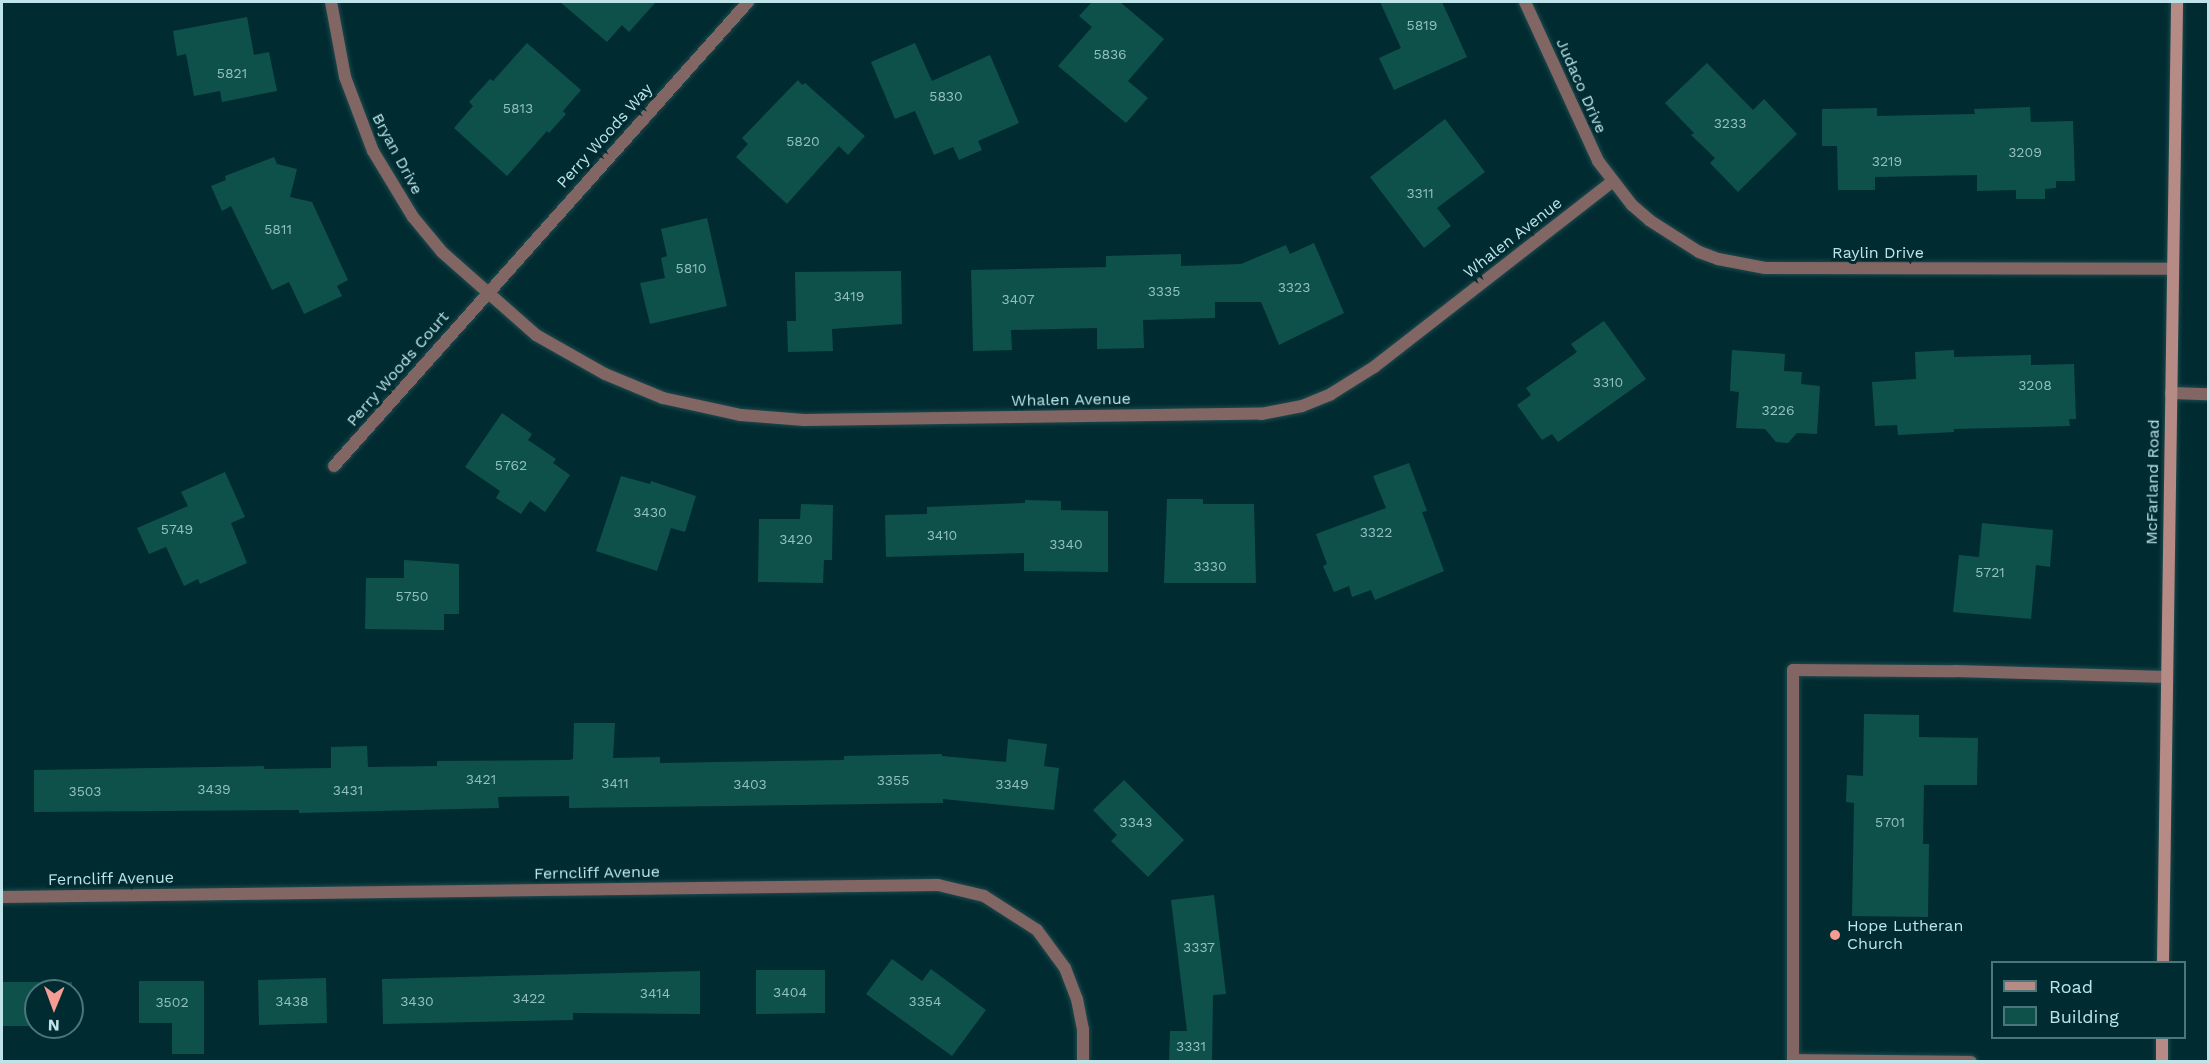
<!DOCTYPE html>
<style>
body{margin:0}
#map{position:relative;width:2210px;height:1063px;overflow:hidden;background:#002c31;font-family:"Work Sans",sans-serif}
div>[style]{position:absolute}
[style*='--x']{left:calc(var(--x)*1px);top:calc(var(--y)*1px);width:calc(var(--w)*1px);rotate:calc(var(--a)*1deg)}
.building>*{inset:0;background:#0e514b}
.roads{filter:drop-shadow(0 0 2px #1e494e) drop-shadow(0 0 2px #1e494e)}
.lane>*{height:12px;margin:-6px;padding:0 6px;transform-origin:6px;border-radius:6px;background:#826663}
.street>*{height:12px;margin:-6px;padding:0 6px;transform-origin:6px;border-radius:6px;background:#826663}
.secondary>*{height:12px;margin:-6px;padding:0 6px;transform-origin:6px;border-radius:6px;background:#b68b86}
.dots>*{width:16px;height:16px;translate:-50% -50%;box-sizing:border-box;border:3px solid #002c31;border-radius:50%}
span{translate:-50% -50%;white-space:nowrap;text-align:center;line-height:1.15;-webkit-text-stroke:6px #002c31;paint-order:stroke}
.number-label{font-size:14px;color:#92bfc2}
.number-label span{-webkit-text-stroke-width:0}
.street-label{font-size:16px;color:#bee4e9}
.poi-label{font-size:16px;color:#bee4e9}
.left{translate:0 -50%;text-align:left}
.frame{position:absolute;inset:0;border:3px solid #bee4e9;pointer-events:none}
.legend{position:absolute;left:1991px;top:961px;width:195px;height:78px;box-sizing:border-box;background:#002c31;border:2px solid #4c767b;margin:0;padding:8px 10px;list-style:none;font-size:18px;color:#bee4e9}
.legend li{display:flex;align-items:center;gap:12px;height:30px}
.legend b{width:30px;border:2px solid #4c767b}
.north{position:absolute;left:24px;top:979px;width:60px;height:60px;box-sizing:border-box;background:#002c31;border:2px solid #4c767b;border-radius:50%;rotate:181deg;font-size:16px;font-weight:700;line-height:24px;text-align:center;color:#bee4e9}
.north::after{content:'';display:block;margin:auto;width:21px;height:27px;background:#f59c93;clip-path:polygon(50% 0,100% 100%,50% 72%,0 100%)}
</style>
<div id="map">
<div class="building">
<div style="clip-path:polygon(560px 2px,656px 2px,629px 32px,622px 25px,607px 42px)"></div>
<div style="clip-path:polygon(1092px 2px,1120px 2px,1164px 39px,1128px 81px,1148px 98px,1126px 123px,1058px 66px,1092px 27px,1079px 16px)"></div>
<div style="clip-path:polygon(1380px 2px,1442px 2px,1467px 57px,1394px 90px,1379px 58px,1401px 48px)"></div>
<div style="clip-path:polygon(247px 17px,254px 55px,269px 52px,277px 91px,222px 102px,220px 91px,194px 96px,186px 54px,177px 56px,173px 31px)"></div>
<div style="clip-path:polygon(527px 43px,581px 90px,563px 111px,566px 114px,549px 133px,547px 131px,507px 176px,454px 128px,473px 106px,469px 102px,490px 79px,493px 81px)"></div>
<div style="clip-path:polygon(915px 43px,932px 81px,990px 55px,1019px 123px,978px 141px,982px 150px,959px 160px,953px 147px,934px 155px,915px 111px,895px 119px,871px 62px)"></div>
<div style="clip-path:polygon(1707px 63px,1753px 110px,1764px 99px,1797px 134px,1738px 192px,1710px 163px,1715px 158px,1691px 135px,1694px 133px,1665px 103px)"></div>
<div style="clip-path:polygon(798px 80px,802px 85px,805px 83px,865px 136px,848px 155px,839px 146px,787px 204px,736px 157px,748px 144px,742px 138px)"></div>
<div style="clip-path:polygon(2030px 107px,2031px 122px,2073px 121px,2075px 181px,2056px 181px,2056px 188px,2045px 189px,2045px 199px,2016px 199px,2016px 190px,1977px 191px,1977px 175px,1875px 177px,1875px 190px,1838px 190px,1837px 146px,1822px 146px,1822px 109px,1877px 108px,1877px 116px,1975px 114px,1974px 109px)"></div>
<div style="clip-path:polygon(1445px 119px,1485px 172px,1437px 208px,1451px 226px,1424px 248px,1370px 177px)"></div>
<div style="clip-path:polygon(274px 157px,277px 164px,297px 169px,290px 197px,312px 202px,348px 280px,337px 286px,342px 296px,304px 314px,289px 282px,272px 290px,231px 206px,222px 211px,211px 186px,226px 180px,225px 176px)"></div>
<div style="clip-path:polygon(707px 218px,727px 306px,650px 324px,640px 283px,665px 278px,661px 258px,667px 256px,661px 229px)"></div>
<div style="clip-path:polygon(1314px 243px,1344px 313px,1279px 345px,1261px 302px,1215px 302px,1215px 318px,1143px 320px,1144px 348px,1097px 349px,1097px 328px,1011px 330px,1012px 350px,973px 351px,971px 270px,1106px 267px,1106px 256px,1181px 254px,1181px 266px,1241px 264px,1286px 245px,1290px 254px)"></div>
<div style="clip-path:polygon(901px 271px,902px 324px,832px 329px,833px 351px,788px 352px,787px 321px,796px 321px,795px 272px)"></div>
<div style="clip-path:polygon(1604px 321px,1646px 379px,1558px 442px,1552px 434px,1542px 440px,1517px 405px,1531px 395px,1526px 388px,1577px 352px,1571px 344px)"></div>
<div style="clip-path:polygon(1732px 350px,1785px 354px,1784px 371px,1802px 372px,1801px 384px,1820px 386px,1817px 434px,1797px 433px,1788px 443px,1776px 442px,1765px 429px,1736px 428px,1739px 392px,1730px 391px)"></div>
<div style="clip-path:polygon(1954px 350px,1954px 357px,2031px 355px,2031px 365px,2074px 364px,2076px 419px,2069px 419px,2070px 426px,1954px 429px,1954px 432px,1898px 435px,1897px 425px,1875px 426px,1872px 382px,1916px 379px,1915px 352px)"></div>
<div style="clip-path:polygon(502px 413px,532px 434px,528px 440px,556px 459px,553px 463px,570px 475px,545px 512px,530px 501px,521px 514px,496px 498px,500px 491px,465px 467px)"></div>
<div style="clip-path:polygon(1409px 463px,1427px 511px,1422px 512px,1444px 571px,1375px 600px,1371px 590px,1352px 597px,1349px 586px,1334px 592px,1323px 566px,1327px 564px,1316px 534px,1386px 508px,1373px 476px)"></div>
<div style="clip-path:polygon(225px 472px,245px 517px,231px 523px,247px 563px,200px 584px,198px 579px,184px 586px,166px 547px,149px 554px,137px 528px,188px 506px,181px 492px)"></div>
<div style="clip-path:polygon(621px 476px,650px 484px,651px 481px,696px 496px,685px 532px,671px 528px,657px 571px,596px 551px)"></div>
<div style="clip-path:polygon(1167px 499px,1203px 499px,1203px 504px,1254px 504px,1256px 583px,1164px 583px)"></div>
<div style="clip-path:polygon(1025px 500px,1061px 501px,1061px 510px,1108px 511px,1108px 572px,1024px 571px,1024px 553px,886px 557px,885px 515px,927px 514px,927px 507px,1025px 503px)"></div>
<div style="clip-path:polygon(801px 504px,833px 505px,832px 560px,824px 560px,823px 583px,758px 582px,759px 519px,800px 519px)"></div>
<div style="clip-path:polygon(1982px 523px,2053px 530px,2050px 567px,2036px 565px,2031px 619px,1953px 612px,1959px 555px,1979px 557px)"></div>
<div style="clip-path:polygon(404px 560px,459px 564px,459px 614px,444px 614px,444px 630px,365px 629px,366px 578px,404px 578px)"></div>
<div style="clip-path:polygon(1864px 714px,1919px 715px,1919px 737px,1978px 738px,1977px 785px,1924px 785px,1923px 844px,1929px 844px,1928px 917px,1852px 916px,1854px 803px,1846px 802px,1847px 775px,1863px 776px)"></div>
<div style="clip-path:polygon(574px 723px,615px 723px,613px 758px,660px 757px,660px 763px,844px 760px,844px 756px,942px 754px,942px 756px,1006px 762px,1008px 739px,1047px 744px,1044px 766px,1059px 768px,1054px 810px,943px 799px,943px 803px,569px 808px,569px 796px,498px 797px,499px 808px,299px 813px,299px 810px,34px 812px,34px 770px,264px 766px,264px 769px,331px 768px,331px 747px,367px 746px,368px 767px,437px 766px,437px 761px,569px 760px,573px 759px)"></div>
<div style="clip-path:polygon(1124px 780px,1184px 840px,1148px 877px,1111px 841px,1117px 835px,1093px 810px)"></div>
<div style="clip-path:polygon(1214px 895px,1226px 994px,1213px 995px,1212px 1062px,1169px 1062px,1170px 1031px,1187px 1031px,1171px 900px)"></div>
<div style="clip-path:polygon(892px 959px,922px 981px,931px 969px,986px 1010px,952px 1056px,866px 994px)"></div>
<div style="clip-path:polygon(756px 970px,825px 970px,825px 1013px,756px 1014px)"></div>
<div style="clip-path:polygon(700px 971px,700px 1014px,573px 1013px,573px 1020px,383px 1024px,382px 979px)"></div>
<div style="clip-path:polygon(326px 978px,327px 1023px,259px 1025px,258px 980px)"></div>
<div style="clip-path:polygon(139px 981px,204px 981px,204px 1054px,172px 1054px,172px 1023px,139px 1023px)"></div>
<div style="clip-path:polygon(2px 982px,72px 982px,72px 991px,36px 991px,36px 1026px,2px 1026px)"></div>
</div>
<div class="roads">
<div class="lane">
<div style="--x:2171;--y:393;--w:37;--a:2"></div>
<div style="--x:1971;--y:1062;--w:178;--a:-179.4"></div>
<div style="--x:1793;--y:1060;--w:390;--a:-90"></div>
<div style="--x:1793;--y:670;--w:162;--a:0.4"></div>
<div style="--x:1955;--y:671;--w:212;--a:1.6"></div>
</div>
<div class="street">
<div style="--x:331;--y:2;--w:76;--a:79.4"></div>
<div style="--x:345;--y:77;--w:79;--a:69.3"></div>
<div style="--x:373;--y:151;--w:77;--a:58.8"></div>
<div style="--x:413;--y:217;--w:45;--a:50.4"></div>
<div style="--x:442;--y:252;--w:125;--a:41.4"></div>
<div style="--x:536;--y:335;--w:79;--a:29.5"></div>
<div style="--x:605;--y:374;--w:63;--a:22.5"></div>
<div style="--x:663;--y:398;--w:80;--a:12.3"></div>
<div style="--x:741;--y:415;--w:63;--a:4.5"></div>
<div style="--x:804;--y:420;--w:457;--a:-0.8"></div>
<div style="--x:1261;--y:414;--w:42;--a:-11"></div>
<div style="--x:1302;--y:406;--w:31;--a:-22"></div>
<div style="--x:1331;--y:394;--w:51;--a:-32.1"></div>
<div style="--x:1374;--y:367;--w:301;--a:-37.9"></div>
<div style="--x:1525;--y:2;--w:175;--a:65.3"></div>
<div style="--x:1598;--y:161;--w:56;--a:52.3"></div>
<div style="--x:1632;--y:205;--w:23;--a:41"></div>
<div style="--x:1649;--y:220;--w:59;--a:32.6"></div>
<div style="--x:1699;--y:252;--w:20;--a:20"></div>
<div style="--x:1718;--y:259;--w:48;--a:10.8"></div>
<div style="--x:1765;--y:268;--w:407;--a:0.1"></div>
<div style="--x:334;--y:466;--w:622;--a:-48.26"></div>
<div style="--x:2;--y:897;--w:936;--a:-0.73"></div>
<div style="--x:938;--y:885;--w:47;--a:13.4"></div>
<div style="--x:984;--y:896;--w:63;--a:32.7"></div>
<div style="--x:1037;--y:930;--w:47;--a:53.6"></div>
<div style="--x:1065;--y:968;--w:33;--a:69"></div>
<div style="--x:1077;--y:999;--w:31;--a:79"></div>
<div style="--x:1083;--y:1029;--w:33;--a:90"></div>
</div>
<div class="secondary">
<div style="--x:2163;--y:962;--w:960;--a:-89.16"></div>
<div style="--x:2162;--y:1062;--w:24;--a:-90"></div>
</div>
</div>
<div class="dots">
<div style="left:1835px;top:935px;background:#f59c93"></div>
</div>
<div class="number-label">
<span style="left:1422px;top:25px">5819</span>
<span style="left:1110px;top:54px">5836</span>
<span style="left:232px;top:73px">5821</span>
<span style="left:946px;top:96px">5830</span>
<span style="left:518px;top:108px">5813</span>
<span style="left:1730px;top:123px">3233</span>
<span style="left:803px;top:141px">5820</span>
<span style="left:2025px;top:152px">3209</span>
<span style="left:1887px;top:161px">3219</span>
<span style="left:1420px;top:193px">3311</span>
<span style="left:278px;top:229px">5811</span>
<span style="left:691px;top:268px">5810</span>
<span style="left:1294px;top:287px">3323</span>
<span style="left:1164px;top:291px">3335</span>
<span style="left:849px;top:296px">3419</span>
<span style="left:1018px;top:299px">3407</span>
<span style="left:1608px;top:382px">3310</span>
<span style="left:2035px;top:385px">3208</span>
<span style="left:1778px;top:410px">3226</span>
<span style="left:511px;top:465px">5762</span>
<span style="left:650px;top:512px">3430</span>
<span style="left:177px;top:529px">5749</span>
<span style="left:1376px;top:532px">3322</span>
<span style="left:942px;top:535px">3410</span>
<span style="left:796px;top:539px">3420</span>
<span style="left:1066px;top:544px">3340</span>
<span style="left:1210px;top:566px">3330</span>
<span style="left:1990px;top:572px">5721</span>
<span style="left:412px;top:596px">5750</span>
<span style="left:481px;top:779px">3421</span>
<span style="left:893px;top:780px">3355</span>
<span style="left:615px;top:783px">3411</span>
<span style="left:750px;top:784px">3403</span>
<span style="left:1012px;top:784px">3349</span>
<span style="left:214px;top:789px">3439</span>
<span style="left:348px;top:790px">3431</span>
<span style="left:85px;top:791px">3503</span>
<span style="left:1136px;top:822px">3343</span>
<span style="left:1890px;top:822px">5701</span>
<span style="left:1199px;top:947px">3337</span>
<span style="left:790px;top:992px">3404</span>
<span style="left:655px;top:993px">3414</span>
<span style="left:529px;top:998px">3422</span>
<span style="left:292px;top:1001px">3438</span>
<span style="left:417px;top:1001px">3430</span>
<span style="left:925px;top:1001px">3354</span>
<span style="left:172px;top:1002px">3502</span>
<span style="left:1191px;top:1046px">3331</span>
</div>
<div class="street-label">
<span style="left:1581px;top:86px;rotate:66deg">Judaco Drive</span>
<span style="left:605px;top:136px;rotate:-48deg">Perry Woods Way</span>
<span style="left:397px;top:154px;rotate:62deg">Bryan Drive</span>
<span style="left:1513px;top:238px;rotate:-38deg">Whalen Avenue</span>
<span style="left:1878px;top:253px">Raylin Drive</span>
<span style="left:398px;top:369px;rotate:-49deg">Perry Woods Court</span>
<span style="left:1071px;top:400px;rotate:-1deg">Whalen Avenue</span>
<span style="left:2153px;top:482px;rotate:-89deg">McFarland Road</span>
<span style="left:597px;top:873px;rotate:-1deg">Ferncliff Avenue</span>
<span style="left:111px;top:879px;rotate:-1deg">Ferncliff Avenue</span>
</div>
<div class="poi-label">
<span class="left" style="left:1847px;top:935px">Hope Lutheran<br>Church</span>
</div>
<div class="frame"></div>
<ul class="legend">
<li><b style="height:8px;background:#b68b86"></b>Road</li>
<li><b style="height:16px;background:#0e514b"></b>Building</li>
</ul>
<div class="north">N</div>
</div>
